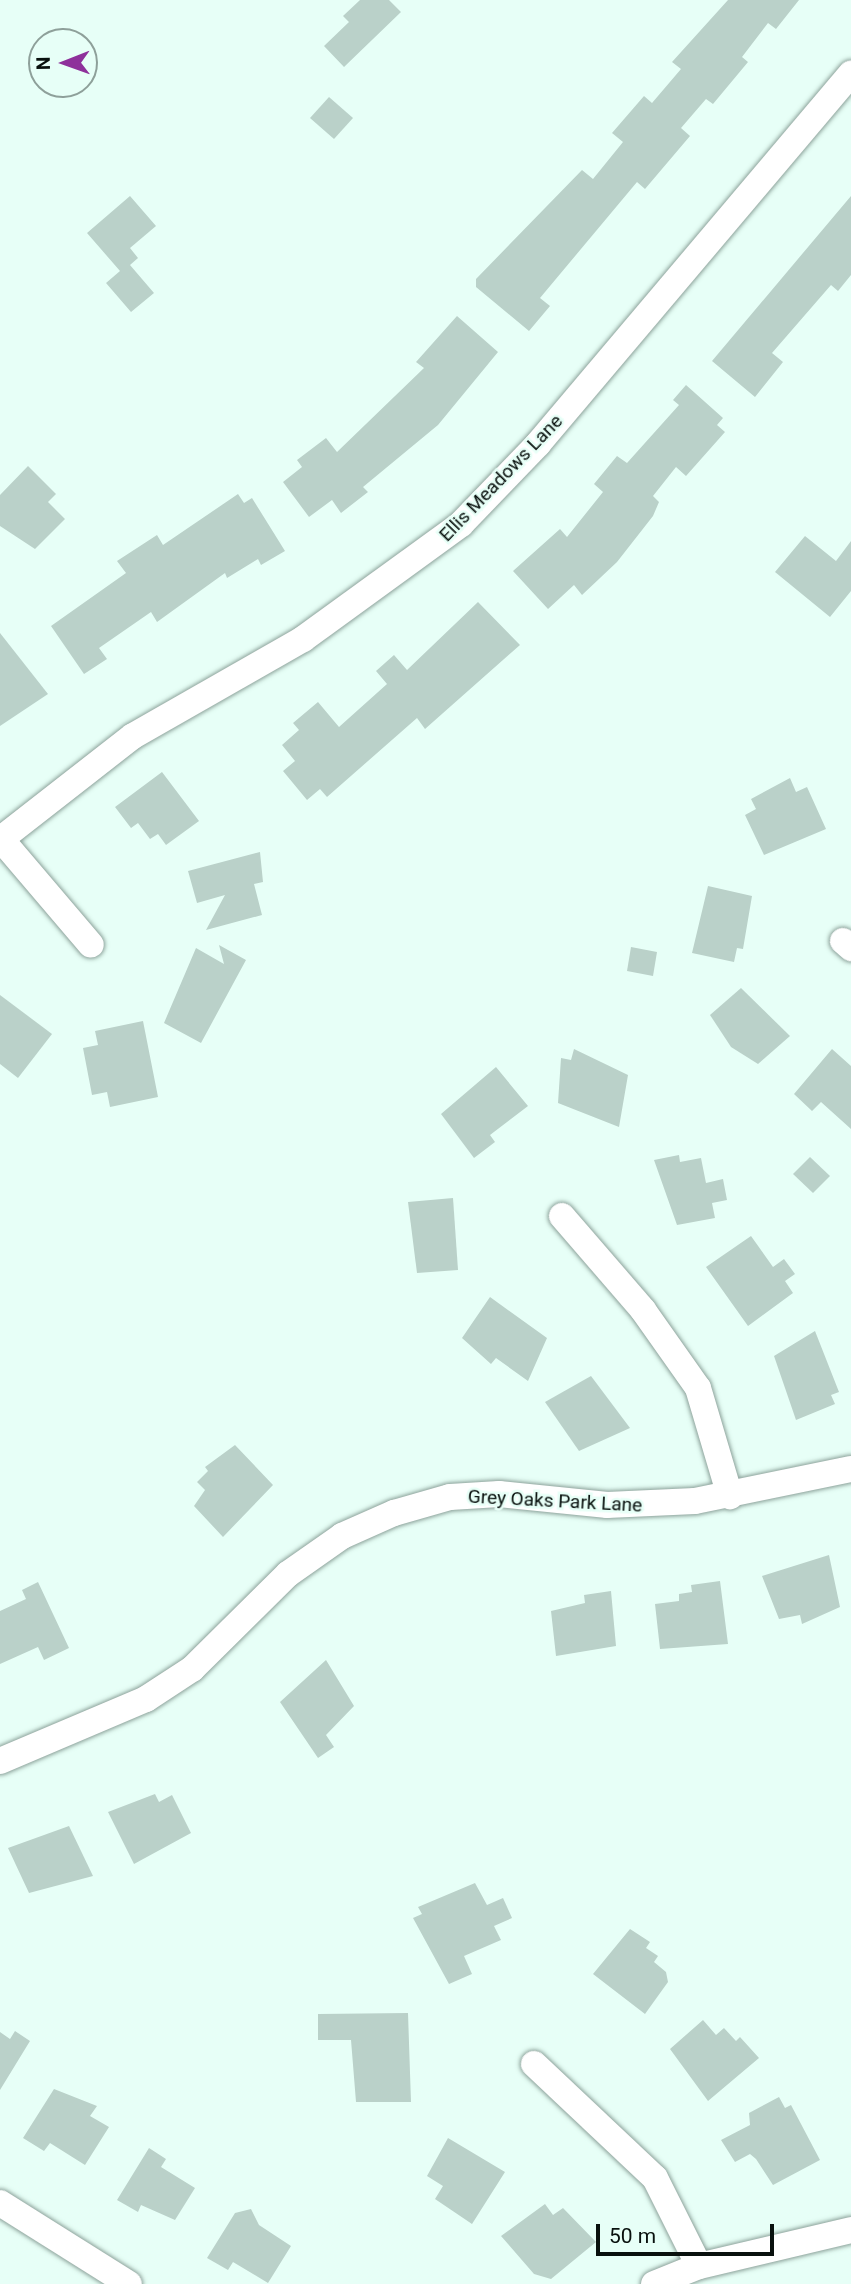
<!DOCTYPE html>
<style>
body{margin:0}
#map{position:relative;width:851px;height:2284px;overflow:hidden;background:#e7fff7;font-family:Roboto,sans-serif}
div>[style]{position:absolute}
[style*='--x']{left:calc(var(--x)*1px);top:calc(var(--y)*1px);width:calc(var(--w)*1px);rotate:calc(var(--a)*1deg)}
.building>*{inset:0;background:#bad1c9}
.roads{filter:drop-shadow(0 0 2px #8da39b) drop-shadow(0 0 2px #8da39b)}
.minor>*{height:26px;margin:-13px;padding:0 13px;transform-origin:13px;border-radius:13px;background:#fff}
span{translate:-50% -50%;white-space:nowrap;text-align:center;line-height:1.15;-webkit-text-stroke:5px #e7fff7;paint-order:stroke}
.street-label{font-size:19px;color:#09110e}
.north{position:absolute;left:28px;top:28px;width:70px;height:70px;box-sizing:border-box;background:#e7fff7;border:2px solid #8ea09a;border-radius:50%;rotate:269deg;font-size:19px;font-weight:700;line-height:28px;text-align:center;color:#09110e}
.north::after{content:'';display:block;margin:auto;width:24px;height:32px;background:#8e319b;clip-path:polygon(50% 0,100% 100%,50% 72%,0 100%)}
.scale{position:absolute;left:596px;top:2224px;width:178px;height:32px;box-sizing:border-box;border:4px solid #09110e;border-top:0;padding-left:9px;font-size:21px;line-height:24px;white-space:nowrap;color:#09110e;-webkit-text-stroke:5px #e7fff7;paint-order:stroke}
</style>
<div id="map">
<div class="building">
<div style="clip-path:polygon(360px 0,389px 0,401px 12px,344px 67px,324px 46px,349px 22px,343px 16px)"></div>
<div style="clip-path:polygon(728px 0,799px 0,776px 29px,768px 23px,742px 57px,748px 62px,713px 104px,706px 99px,681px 128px,690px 136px,645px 189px,637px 182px,540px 298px,550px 306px,529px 331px,476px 287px,476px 279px,582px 170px,593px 179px,623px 142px,612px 133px,644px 96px,652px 103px,681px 69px,672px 62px)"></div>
<div style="clip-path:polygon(329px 97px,353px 118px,334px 139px,310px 118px)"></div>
<div style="clip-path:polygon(130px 196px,156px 226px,130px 248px,138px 258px,130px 265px,154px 293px,131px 312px,106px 283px,120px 271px,87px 233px)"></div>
<div style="clip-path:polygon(851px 196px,851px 275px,838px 291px,831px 285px,772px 353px,783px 362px,755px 397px,712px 361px)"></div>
<div style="clip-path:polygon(457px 316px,498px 352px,438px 425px,363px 487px,368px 492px,341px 513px,332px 500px,309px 517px,283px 482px,302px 467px,297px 460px,326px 438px,337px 452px,424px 368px,416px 362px)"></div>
<div style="clip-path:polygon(686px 385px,723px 418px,717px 425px,725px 432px,686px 476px,676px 467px,653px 496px,659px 502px,653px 516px,617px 562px,582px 595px,574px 585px,548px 609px,513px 571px,560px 529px,567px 537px,603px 492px,594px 484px,617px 456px,627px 463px,679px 405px,673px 400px)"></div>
<div style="clip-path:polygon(28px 466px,56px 494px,48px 502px,65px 519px,35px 549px,0 526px,0 495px)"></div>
<div style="clip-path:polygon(238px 494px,244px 503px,252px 498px,285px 551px,261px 565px,258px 559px,227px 578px,225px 573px,157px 622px,151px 612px,99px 648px,107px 659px,84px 674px,51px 626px,126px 573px,117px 561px,157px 535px,163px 545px)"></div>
<div style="clip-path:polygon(805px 536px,836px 561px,851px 541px,851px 591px,830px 617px,775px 572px)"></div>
<div style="clip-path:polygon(478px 602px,520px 645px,425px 729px,417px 718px,327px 797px,320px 789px,307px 800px,283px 771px,295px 761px,282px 745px,299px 730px,293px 723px,318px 702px,339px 727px,387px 684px,376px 671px,394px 655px,407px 670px)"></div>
<div style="clip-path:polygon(0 633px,48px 694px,0 726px)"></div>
<div style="clip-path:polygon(162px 772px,199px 821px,166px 845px,158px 834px,150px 839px,138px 823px,131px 828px,115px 807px)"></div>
<div style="clip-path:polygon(790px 778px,796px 792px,807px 787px,826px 829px,764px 855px,745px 815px,756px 809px,751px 799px)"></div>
<div style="clip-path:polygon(260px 852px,263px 882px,254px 884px,262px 915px,206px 930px,225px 895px,197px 903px,188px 871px)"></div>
<div style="clip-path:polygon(708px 886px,752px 896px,743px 949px,737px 948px,734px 962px,692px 953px)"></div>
<div style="clip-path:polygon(219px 945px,246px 960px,201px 1043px,164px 1023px,196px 948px,224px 964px)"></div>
<div style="clip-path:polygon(631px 947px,657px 952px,653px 976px,627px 971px)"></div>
<div style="clip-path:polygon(741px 988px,790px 1036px,758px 1064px,731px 1047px,710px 1015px)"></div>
<div style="clip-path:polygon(0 995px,52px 1034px,18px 1078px,0 1064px)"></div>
<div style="clip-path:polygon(143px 1021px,158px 1097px,110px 1107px,107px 1092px,92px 1095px,83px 1048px,98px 1045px,95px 1031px)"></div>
<div style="clip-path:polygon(574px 1049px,628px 1075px,619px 1127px,558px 1103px,561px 1058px,571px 1060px)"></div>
<div style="clip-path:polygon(832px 1049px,851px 1066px,851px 1129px,821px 1102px,812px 1111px,794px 1094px)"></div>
<div style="clip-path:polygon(496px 1067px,528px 1106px,490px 1135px,495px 1142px,474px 1158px,441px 1114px)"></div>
<div style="clip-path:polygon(679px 1155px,680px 1162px,701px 1158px,706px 1183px,723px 1179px,727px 1200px,712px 1203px,715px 1218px,677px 1225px,654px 1160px)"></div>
<div style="clip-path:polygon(810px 1157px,830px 1176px,813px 1193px,793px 1174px)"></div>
<div style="clip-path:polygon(453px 1198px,458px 1270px,417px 1273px,408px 1202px)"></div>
<div style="clip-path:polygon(751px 1236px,773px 1267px,784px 1259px,795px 1274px,785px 1281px,793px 1293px,748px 1326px,706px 1267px)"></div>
<div style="clip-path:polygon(490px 1297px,547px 1338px,528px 1381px,496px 1358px,491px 1364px,462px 1338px)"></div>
<div style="clip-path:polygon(815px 1331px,839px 1392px,831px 1395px,835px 1404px,796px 1420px,774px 1356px)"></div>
<div style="clip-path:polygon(591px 1376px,630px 1428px,579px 1451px,545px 1402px)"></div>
<div style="clip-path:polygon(235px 1445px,273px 1485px,223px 1537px,194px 1506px,205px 1490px,197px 1482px,208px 1471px,205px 1467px)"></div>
<div style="clip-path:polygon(829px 1555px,840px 1607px,802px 1624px,800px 1615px,779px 1619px,762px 1576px)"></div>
<div style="clip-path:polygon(720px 1581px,728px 1644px,660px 1649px,655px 1604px,679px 1601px,679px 1594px,692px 1592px,691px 1585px)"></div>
<div style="clip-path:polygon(38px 1582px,69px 1648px,44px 1660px,38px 1647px,0 1664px,0 1611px,26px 1599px,22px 1590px)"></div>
<div style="clip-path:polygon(611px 1591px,616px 1646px,556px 1656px,551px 1611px,585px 1603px,584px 1595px)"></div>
<div style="clip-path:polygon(326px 1660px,354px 1706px,326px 1735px,334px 1747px,318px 1758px,280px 1702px)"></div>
<div style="clip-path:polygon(155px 1794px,159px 1802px,172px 1795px,191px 1833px,134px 1864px,108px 1812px)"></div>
<div style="clip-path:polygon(69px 1826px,93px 1876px,29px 1893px,8px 1848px)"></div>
<div style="clip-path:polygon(475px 1883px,487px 1905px,503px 1898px,512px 1918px,494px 1926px,501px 1940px,464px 1956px,472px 1974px,449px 1984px,413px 1918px,422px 1914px,418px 1907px)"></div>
<div style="clip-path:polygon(630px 1929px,650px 1942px,646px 1948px,658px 1956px,654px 1962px,666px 1972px,668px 1982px,645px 2014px,593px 1974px)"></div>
<div style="clip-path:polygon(408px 2013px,411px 2102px,356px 2102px,351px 2040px,318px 2040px,318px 2014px)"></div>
<div style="clip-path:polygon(703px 2020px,716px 2035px,724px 2028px,736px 2041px,740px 2037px,759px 2058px,708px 2101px,670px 2049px)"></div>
<div style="clip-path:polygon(15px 2031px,30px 2041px,0 2090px,0 2032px,10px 2039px)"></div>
<div style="clip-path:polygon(54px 2089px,97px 2106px,90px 2116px,109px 2127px,85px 2165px,50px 2143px,44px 2151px,23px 2138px)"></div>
<div style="clip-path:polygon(779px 2097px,785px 2108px,791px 2105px,820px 2160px,773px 2185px,756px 2159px,750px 2154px,735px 2162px,721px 2140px,750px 2125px,749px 2113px)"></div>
<div style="clip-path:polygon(448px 2138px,505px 2172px,472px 2224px,435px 2199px,443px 2186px,427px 2176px)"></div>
<div style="clip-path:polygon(149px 2148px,166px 2159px,161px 2167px,195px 2188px,175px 2220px,141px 2205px,138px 2212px,117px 2200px)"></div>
<div style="clip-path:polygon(545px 2204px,553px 2215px,563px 2208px,596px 2242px,551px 2279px,534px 2274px,501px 2236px)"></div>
<div style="clip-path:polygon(251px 2209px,259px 2225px,291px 2246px,268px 2283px,233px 2262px,228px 2270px,207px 2258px,235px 2213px)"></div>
</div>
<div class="roads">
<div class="minor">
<div style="--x:0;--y:838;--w:140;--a:49.6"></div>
<div style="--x:1;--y:839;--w:167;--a:-38"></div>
<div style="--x:133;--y:736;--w:196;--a:-29.7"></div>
<div style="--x:303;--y:639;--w:195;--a:-36"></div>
<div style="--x:461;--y:524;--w:111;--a:-46.1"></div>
<div style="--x:538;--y:444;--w:485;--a:-49.8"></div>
<div style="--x:843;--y:941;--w:11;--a:41"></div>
<div style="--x:562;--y:1216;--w:124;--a:49.2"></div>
<div style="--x:643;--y:1310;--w:95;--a:54.8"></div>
<div style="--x:698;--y:1388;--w:113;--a:73.5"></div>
<div style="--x:0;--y:1761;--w:159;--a:-23"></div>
<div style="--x:146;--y:1699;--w:55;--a:-33.1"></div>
<div style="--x:192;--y:1669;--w:135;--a:-44.7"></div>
<div style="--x:288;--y:1574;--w:66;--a:-35.1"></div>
<div style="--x:342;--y:1536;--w:57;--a:-23.9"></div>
<div style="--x:394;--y:1513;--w:58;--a:-15.9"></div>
<div style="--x:450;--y:1497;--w:49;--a:-3.5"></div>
<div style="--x:499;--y:1494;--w:109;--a:5.8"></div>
<div style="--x:607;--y:1505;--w:88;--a:-2.6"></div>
<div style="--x:695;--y:1501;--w:159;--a:-11.6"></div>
<div style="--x:534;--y:2064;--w:166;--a:43.3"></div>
<div style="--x:655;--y:2178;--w:98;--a:63.4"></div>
<div style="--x:0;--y:2203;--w:152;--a:32.1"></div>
<div style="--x:654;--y:2284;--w:48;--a:-21.8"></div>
<div style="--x:699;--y:2266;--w:156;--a:-13.3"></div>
</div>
</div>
<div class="street-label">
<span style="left:501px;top:478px;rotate:-46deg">Ellis Meadows Lane</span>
<span style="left:555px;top:1501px;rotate:3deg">Grey Oaks Park Lane</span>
</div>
<div class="north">N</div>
<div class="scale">50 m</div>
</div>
